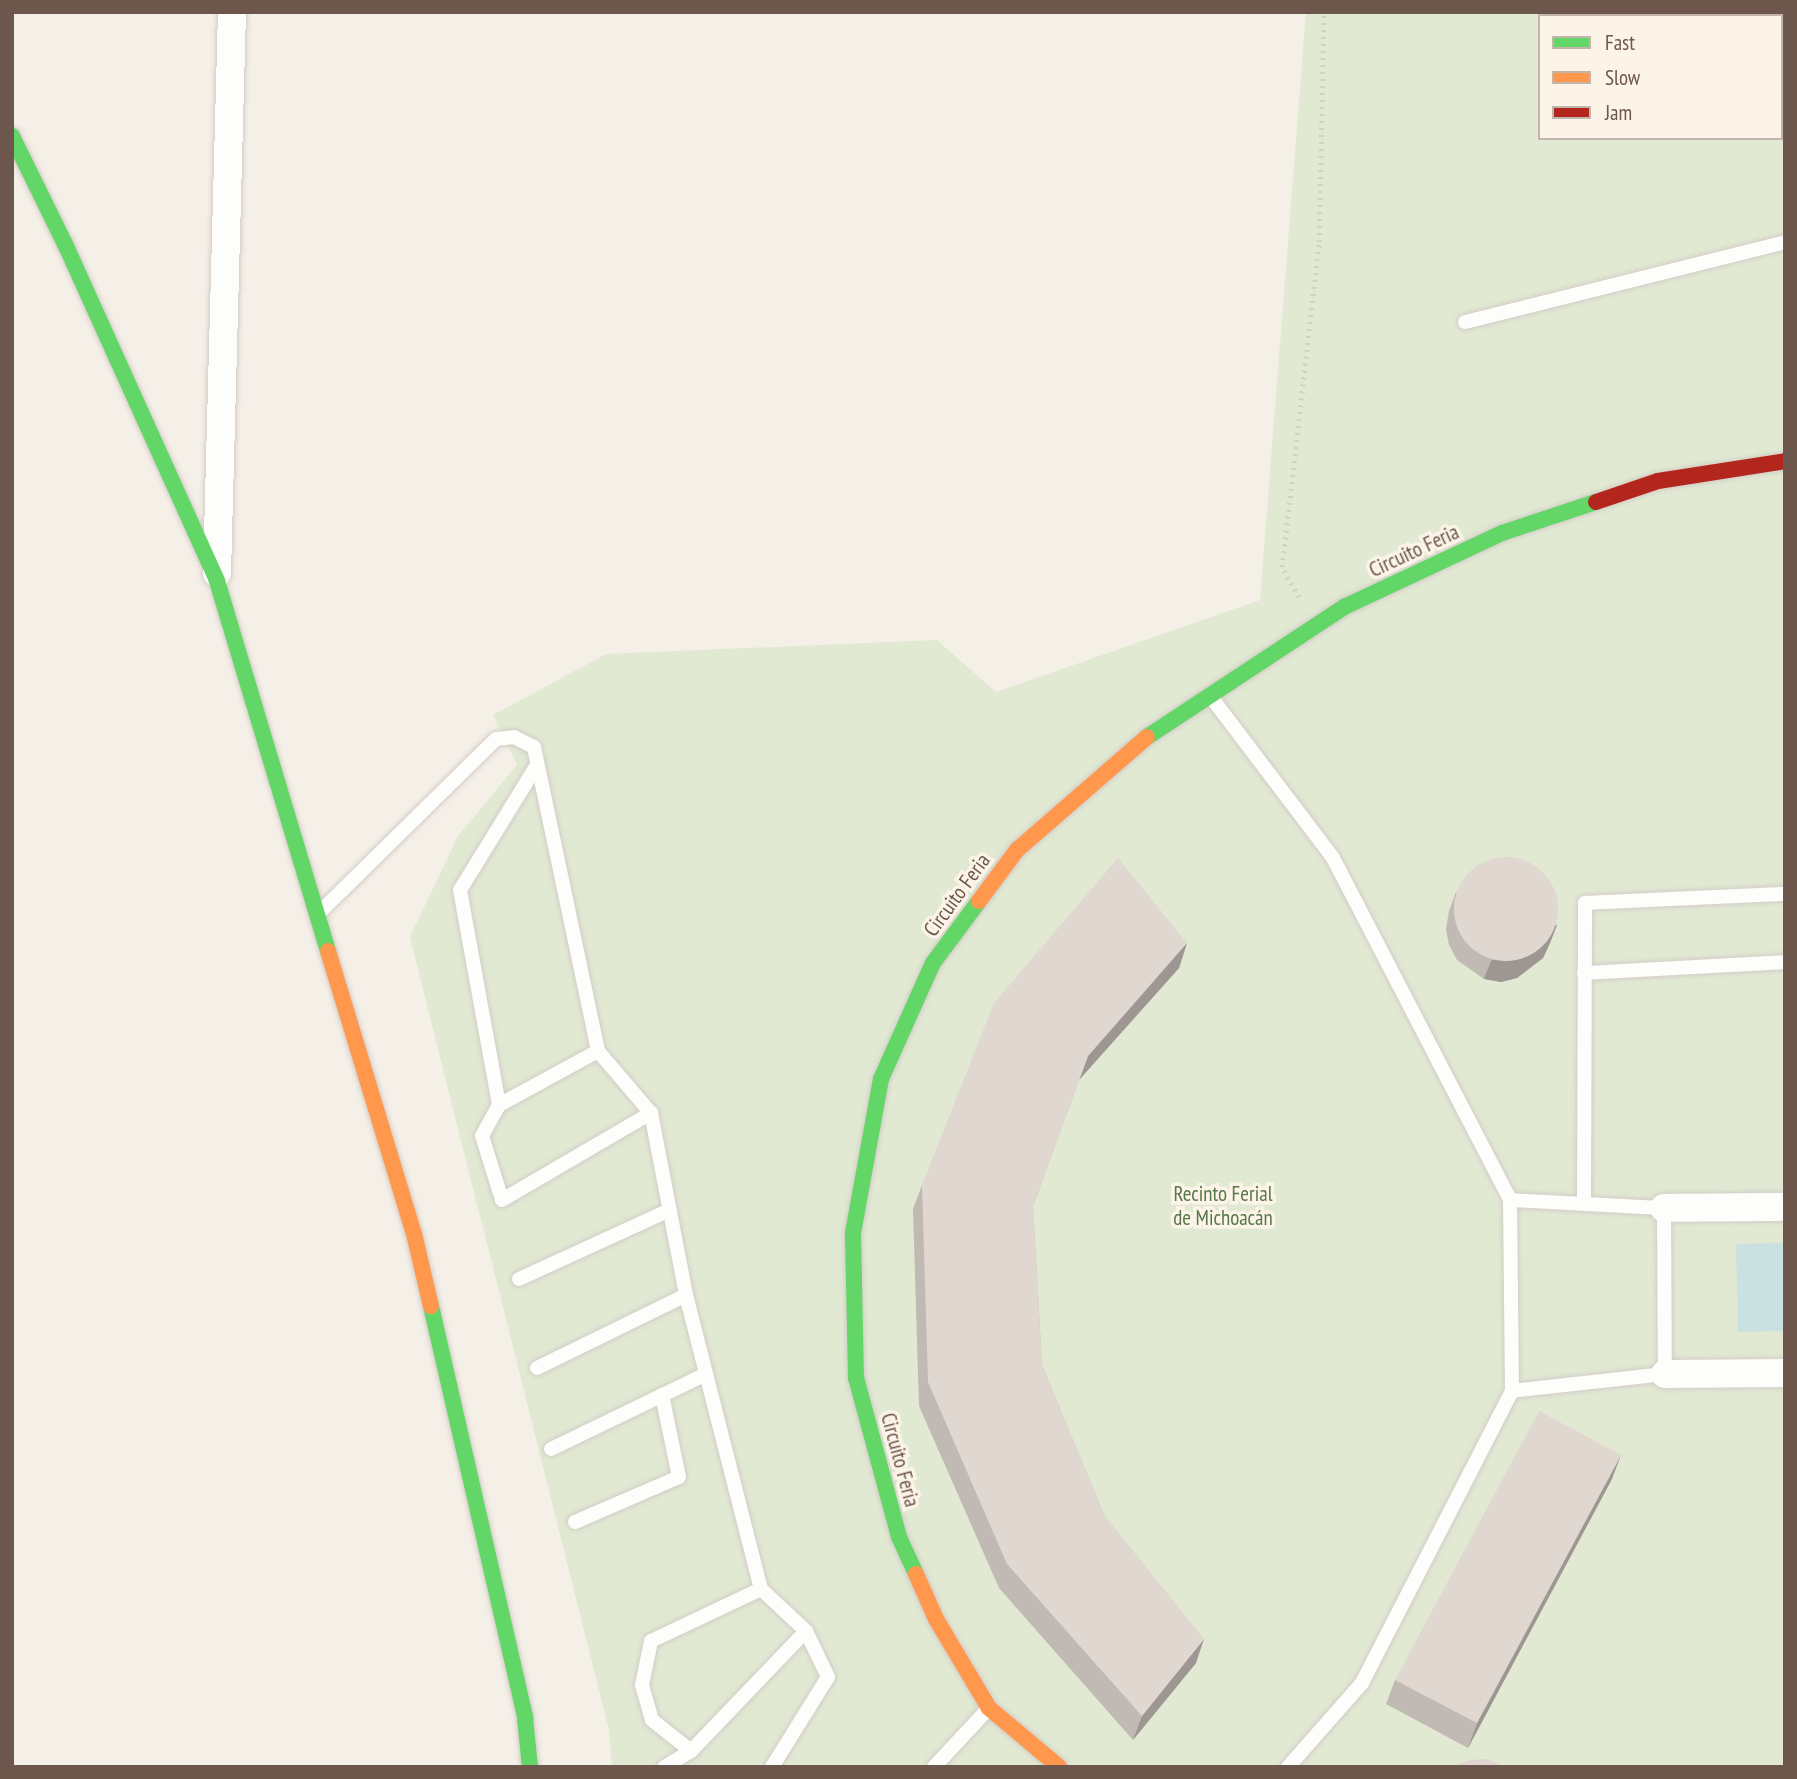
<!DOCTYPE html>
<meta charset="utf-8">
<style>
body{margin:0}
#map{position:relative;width:1797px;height:1779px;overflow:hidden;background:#f4efe7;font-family:"PT Sans Narrow",sans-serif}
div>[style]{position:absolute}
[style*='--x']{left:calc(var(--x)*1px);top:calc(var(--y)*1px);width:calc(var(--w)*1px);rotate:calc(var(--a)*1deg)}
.green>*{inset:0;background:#e1e9d3}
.water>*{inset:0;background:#cbe0e1}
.path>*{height:4.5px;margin-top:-2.25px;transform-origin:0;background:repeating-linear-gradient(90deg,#d5cfc9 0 2px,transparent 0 7px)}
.roads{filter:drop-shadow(0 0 2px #d3ccc6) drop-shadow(0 0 2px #d3ccc6)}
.lane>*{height:14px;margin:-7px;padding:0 7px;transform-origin:7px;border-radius:7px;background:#fdfdfb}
.street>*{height:28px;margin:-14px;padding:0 14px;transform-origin:14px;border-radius:14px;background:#fdfdfb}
.fast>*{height:16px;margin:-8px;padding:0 8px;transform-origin:8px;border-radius:8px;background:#63d668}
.slow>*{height:16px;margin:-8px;padding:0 8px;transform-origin:8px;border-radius:8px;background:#ff974d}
.jam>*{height:16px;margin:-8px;padding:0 8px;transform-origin:8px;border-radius:8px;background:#b3261e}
.wall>*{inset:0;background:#c1b9b3}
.shaded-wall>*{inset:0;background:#9d9692}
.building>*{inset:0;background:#e0d7d0}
.round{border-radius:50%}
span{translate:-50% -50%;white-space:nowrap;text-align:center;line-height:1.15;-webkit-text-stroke:7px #fcf4e8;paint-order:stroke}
.street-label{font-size:21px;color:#6d574c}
.park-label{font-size:21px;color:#577849}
.frame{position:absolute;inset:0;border:14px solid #6d574c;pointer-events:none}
.legend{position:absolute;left:1538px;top:14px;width:245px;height:126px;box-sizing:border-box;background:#fcf4e8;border:2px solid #c3b5aa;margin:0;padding:9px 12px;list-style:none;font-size:21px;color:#6d574c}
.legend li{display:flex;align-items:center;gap:14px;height:35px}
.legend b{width:35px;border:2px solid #c3b5aa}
</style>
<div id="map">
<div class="green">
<div style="clip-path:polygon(evenodd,1306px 12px,1785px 12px,1785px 1767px,612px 1767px,609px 1730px,410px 937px,458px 836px,517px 765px,493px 715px,606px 654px,937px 640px,996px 692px,1260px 600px,1306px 12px,1540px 16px,1781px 16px,1781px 138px,1540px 138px,1540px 16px)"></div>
</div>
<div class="water">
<div style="clip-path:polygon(1785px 1243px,1785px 1331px,1738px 1332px,1736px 1244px)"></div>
</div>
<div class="path">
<div style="--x:1299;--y:597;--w:34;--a:-120"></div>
<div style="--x:1282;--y:567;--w:327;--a:-83.5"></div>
<div style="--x:1319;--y:242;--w:230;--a:-88.8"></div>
</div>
<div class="roads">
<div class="lane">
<div style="--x:1465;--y:322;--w:330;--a:-14"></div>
<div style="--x:1211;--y:697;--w:202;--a:52.8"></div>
<div style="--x:1333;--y:858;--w:385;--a:62.6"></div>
<div style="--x:1510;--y:1200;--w:154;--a:3"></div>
<div style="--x:1664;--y:1208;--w:166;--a:89.7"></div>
<div style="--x:1665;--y:1374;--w:154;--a:173.7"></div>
<div style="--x:1512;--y:1391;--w:328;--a:117.2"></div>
<div style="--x:1362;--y:1683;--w:112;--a:131.4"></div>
<div style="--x:537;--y:765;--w:147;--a:121.6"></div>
<div style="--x:460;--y:890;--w:219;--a:79.7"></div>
<div style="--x:499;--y:1105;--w:113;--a:-28.6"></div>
<div style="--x:321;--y:911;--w:245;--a:-44.5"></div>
<div style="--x:496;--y:739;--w:18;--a:-6"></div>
<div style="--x:514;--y:737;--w:22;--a:27"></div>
<div style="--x:534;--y:747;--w:311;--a:78.1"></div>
<div style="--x:598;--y:1051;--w:82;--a:49.5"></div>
<div style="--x:651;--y:1113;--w:185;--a:79.1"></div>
<div style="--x:686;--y:1295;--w:303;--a:75.7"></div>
<div style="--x:761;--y:1589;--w:62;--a:43"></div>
<div style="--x:806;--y:1631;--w:166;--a:133.8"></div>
<div style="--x:691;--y:1751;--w:31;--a:149"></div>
<div style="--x:1584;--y:973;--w:201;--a:-3.1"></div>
<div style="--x:499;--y:1105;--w:35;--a:119"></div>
<div style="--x:482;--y:1136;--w:67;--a:72.6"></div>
<div style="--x:502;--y:1200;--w:173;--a:-30.3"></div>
<div style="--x:1510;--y:1200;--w:191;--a:89.4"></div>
<div style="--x:1584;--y:1202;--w:299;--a:-89.8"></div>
<div style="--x:1585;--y:903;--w:200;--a:-2.6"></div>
<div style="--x:519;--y:1279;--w:166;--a:-24.6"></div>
<div style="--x:537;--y:1368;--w:166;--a:-26.1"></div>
<div style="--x:551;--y:1449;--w:172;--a:-25.8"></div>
<div style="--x:575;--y:1522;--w:113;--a:-23.4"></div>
<div style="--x:679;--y:1477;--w:84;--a:-101.7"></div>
<div style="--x:691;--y:1751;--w:50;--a:-141.5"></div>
<div style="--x:652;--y:1720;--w:36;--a:-106"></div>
<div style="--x:642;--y:1685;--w:45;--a:-78.4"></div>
<div style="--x:651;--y:1641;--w:122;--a:-25.3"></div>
<div style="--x:772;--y:1767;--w:106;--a:-58.1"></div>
<div style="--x:828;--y:1677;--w:51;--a:-115.6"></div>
<div style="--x:934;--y:1767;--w:79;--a:-47"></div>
</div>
<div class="street">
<div style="--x:217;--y:573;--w:561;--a:-88.47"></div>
<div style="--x:1664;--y:1208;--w:121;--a:-0.5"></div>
<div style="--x:1665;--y:1374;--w:120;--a:-0.5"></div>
</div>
<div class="fast">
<div style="--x:12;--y:136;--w:123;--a:63.9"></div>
<div style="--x:66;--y:246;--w:367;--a:65.7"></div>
<div style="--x:217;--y:581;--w:386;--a:73.3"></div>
<div style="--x:1147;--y:737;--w:238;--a:-33.4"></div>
<div style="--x:1346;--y:606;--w:172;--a:-25.1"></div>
<div style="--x:1502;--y:533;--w:99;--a:-18.3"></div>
<div style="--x:431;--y:1306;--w:423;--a:77.1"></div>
<div style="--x:525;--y:1718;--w:49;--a:84.2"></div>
<div style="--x:916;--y:1574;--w:41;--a:-114.7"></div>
<div style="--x:899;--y:1537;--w:165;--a:-105.1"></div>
<div style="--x:856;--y:1378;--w:145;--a:-91.2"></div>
<div style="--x:853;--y:1233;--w:157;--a:-79.7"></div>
<div style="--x:881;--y:1079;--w:127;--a:-65.9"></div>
<div style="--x:933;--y:963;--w:77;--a:-53.4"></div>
</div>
<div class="slow">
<div style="--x:979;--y:901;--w:64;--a:-53.3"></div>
<div style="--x:1017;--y:850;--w:172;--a:-41"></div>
<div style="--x:328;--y:951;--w:300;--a:73.1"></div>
<div style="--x:415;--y:1238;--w:70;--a:76.8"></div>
<div style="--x:916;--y:1574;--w:49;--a:66"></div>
<div style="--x:936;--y:1619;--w:104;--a:59.2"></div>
<div style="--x:989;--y:1708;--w:92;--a:40.1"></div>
</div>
<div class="jam">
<div style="--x:1596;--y:502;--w:65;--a:-18.7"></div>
<div style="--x:1658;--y:481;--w:129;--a:-8.9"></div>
</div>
</div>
<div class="wall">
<div style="clip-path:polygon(1456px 892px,1557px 925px,1550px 943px,1543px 958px,1517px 978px,1501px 982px,1484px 979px,1457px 960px,1449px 945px,1446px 929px,1449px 911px)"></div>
<div style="clip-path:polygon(1187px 943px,1179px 968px,1079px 1080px,1033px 1206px,1042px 1365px,1104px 1515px,1196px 1663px,1133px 1740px,999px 1588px,919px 1406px,913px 1209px,922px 1185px)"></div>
<div style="clip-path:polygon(1612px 1479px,1468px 1748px,1386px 1704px,1395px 1680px)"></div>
</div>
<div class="shaded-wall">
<div style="clip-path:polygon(1557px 925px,1550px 943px,1543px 958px,1517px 978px,1501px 982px,1484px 979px,1491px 961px)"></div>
<div style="clip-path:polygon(1187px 943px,1179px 968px,1079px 1080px,1088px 1056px)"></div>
<div style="clip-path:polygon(1621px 1455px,1612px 1479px,1468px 1748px,1477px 1723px)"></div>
<div style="clip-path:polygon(1204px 1639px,1196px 1663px,1133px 1740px,1142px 1716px)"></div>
</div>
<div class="building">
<div class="round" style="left:1454px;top:857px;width:104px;height:104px"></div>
<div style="clip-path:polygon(1118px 858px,1187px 943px,1088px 1056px,1033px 1206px,1042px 1365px,1104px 1515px,1204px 1639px,1142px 1716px,1007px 1564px,928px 1382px,922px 1185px,994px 1003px)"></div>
<div style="clip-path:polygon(1539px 1411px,1621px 1455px,1477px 1723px,1395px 1680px)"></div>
<div style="clip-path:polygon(1487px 1759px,1506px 1767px,1452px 1767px,1469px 1760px)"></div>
</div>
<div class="street-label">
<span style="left:1414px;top:551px;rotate:-25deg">Circuito Feria</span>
<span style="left:957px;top:895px;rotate:-54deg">Circuito Feria</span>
<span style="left:900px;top:1460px;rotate:75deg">Circuito Feria</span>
</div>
<div class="park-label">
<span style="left:1223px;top:1206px">Recinto Ferial<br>de Michoacán</span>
</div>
<div class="frame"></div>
<ul class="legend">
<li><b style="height:9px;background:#63d668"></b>Fast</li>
<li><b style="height:9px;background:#ff974d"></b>Slow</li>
<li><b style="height:9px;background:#b3261e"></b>Jam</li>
</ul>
</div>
